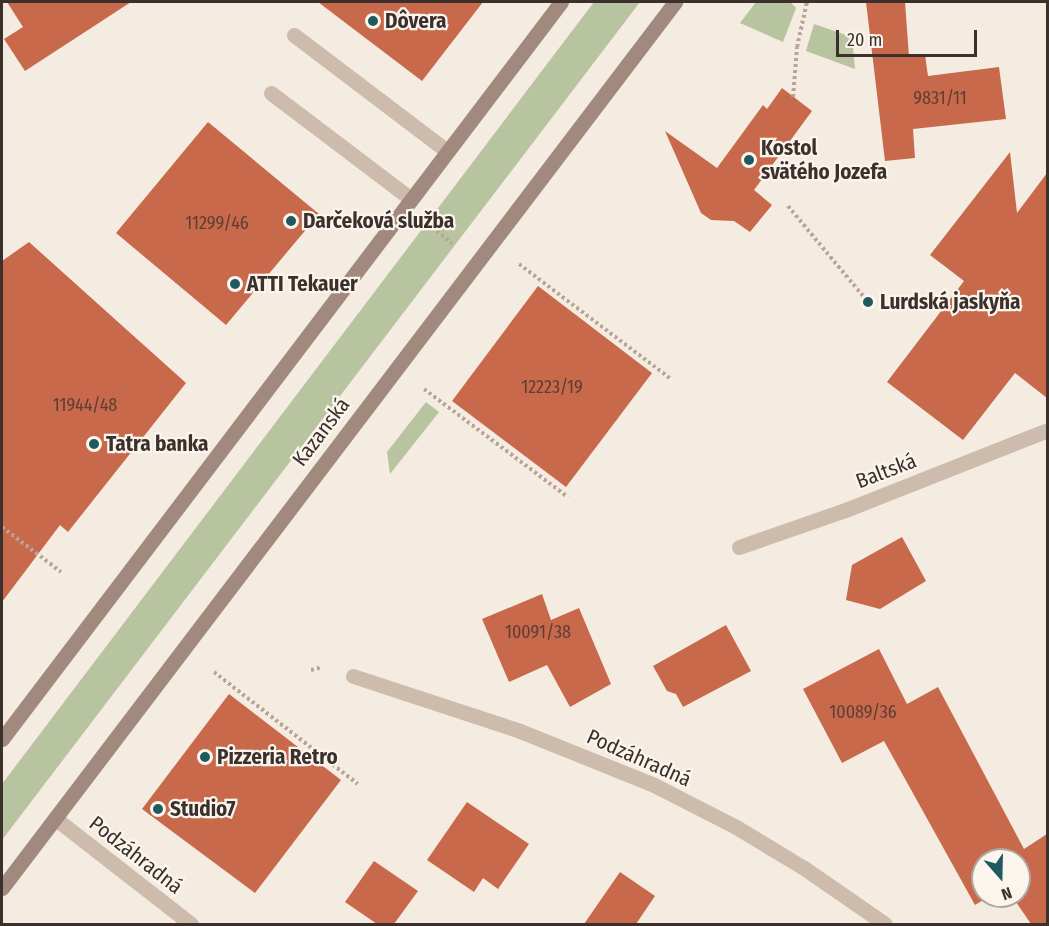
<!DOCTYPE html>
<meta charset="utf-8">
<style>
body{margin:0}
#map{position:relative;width:1049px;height:926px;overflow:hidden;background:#f4ebe1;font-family:"Fira Sans Condensed",sans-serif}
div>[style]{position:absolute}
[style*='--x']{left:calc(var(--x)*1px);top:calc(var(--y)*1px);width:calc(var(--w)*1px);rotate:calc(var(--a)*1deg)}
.green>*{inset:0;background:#b8c4a0}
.building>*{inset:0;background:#c8694b}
.path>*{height:4px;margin-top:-2px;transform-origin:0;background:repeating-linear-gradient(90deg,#b9a596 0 3px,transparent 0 6px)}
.lane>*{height:15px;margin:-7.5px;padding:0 7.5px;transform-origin:7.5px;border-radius:7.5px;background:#cdbbac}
.street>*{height:15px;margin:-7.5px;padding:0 7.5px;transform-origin:7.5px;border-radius:7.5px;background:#cdbbac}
.secondary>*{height:15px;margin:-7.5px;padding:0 7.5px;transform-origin:7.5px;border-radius:7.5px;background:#a18a7d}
.dots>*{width:16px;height:16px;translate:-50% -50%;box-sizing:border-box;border:3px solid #fbf5ee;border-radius:50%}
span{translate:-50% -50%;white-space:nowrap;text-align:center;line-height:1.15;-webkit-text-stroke:4.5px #fbf5ee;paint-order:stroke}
.number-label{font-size:18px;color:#5e3e33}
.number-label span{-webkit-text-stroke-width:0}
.poi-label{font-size:21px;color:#3b302b;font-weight:700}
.left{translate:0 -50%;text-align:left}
.street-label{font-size:21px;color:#3b302b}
.frame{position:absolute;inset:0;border:3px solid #3b302b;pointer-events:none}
.north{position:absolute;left:971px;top:848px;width:60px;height:60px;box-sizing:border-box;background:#fbf5ee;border:2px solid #aea6a0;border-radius:50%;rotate:160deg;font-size:16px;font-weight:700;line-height:24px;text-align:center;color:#3b302b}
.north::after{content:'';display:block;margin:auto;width:21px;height:27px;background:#1f5a5e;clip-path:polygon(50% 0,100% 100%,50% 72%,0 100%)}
.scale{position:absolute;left:836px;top:30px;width:141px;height:27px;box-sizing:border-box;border:3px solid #3b302b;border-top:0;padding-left:8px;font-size:18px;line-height:21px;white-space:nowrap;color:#3b302b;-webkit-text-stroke:4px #fbf5ee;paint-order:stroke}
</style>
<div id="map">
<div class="green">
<div style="clip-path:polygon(594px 2px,640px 2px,2px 840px,2px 784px)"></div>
<div style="clip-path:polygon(756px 2px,790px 2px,796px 8px,783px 42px,740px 23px)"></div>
<div style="clip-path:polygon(814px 24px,852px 37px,855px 69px,806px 51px)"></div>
<div style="clip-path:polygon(426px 402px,439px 412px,390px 474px,387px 452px)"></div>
</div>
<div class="building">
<div style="clip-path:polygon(7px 2px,131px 2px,25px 71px,4px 39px,23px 27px)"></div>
<div style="clip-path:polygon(318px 2px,483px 2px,422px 81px)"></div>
<div style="clip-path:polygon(866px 2px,905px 2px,909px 57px,925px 55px,928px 76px,999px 67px,1006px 119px,913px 129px,915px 158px,885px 161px)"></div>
<div style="clip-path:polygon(782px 88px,812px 111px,754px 190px,772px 205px,750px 232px,734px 221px,711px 220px,701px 213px,665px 131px,717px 168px,763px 105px,767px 109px)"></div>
<div style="clip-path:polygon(208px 122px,319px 214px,226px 325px,116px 233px)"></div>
<div style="clip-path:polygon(1010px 152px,1017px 213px,1047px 173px,1047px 398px,1015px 373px,963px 440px,887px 382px,964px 281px,930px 255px)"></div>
<div style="clip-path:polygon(29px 242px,186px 383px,68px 532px,60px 525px,2px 602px,2px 261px)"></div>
<div style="clip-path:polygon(538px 286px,652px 373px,566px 487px,452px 401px)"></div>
<div style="clip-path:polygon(902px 537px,926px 581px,880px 609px,846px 600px,852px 565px)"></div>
<div style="clip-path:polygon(542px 594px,551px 620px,579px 608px,611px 684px,570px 707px,547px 665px,509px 682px,482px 619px)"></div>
<div style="clip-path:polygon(726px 625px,751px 671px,683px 707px,676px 694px,667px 691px,653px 666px)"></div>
<div style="clip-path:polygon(879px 649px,907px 704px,938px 687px,1024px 849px,1047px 834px,1047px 924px,1031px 924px,1012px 896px,1019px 896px,1019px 860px,983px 860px,983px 896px,990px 896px,975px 905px,884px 741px,842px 763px,803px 689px)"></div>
<div style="clip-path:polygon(229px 694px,341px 780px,255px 893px,142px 809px)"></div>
<div style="clip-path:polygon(467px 802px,529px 844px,498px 889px,483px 878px,474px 892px,427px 860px)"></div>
<div style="clip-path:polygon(374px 861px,418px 891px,394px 924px,377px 924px,345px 902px)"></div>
<div style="clip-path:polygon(620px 872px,655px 896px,636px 924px,584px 924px)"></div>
</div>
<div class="path">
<div style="--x:793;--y:97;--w:50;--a:-85.4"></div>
<div style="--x:797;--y:47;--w:46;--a:-77.5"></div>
<div style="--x:788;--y:206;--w:125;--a:50.2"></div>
<div style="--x:432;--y:227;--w:26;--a:39"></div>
<div style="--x:519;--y:264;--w:189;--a:37.1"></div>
<div style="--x:424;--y:389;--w:180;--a:36.9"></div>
<div style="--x:2;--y:527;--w:74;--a:37.3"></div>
<div style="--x:311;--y:670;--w:11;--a:-15"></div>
<div style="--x:214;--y:672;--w:182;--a:37.9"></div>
</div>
<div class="lane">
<div style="--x:294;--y:35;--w:192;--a:37.2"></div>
<div style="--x:271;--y:93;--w:176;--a:37.1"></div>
</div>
<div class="street">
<div style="--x:739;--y:547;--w:115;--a:-19.2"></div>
<div style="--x:848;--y:509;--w:215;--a:-21.6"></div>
<div style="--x:353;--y:676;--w:176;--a:18.2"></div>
<div style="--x:520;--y:731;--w:144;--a:21.9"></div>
<div style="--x:654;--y:785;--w:92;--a:27.1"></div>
<div style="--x:736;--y:827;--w:79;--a:31.1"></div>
<div style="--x:804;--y:868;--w:98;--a:34.7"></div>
<div style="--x:56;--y:819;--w:171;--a:37.9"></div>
</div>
<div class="secondary">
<div style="--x:2;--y:739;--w:925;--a:-52.82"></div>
<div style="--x:2;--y:888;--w:1113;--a:-52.78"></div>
</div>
<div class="dots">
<div style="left:373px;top:21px;background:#1f5a5e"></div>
<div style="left:749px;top:160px;background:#1f5a5e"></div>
<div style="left:291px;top:221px;background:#1f5a5e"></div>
<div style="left:235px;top:284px;background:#1f5a5e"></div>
<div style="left:868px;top:302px;background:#1f5a5e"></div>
<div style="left:94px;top:444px;background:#1f5a5e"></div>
<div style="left:205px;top:757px;background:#1f5a5e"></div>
<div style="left:158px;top:809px;background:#1f5a5e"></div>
</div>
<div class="number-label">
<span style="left:940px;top:98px">9831/11</span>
<span style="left:217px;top:223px">11299/46</span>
<span style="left:552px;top:387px">12223/19</span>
<span style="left:85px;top:405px">11944/48</span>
<span style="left:538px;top:632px">10091/38</span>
<span style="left:863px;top:712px">10089/36</span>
</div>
<div class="poi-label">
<span class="left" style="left:385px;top:21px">Dôvera</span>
<span class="left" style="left:761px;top:160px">Kostol<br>svätého Jozefa</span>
<span class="left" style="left:303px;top:221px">Darčeková služba</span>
<span class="left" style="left:247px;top:284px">ATTI Tekauer</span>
<span class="left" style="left:880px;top:302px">Lurdská jaskyňa</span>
<span class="left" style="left:106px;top:444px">Tatra banka</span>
<span class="left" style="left:217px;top:757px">Pizzeria Retro</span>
<span class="left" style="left:170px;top:809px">Studio7</span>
</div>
<div class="street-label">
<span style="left:321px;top:432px;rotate:-53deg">Kazanská</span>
<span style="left:886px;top:471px;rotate:-21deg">Baltská</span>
<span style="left:639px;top:758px;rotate:24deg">Podzáhradná</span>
<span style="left:136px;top:855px;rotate:38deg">Podzáhradná</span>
</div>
<div class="frame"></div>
<div class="north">N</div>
<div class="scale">20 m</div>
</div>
